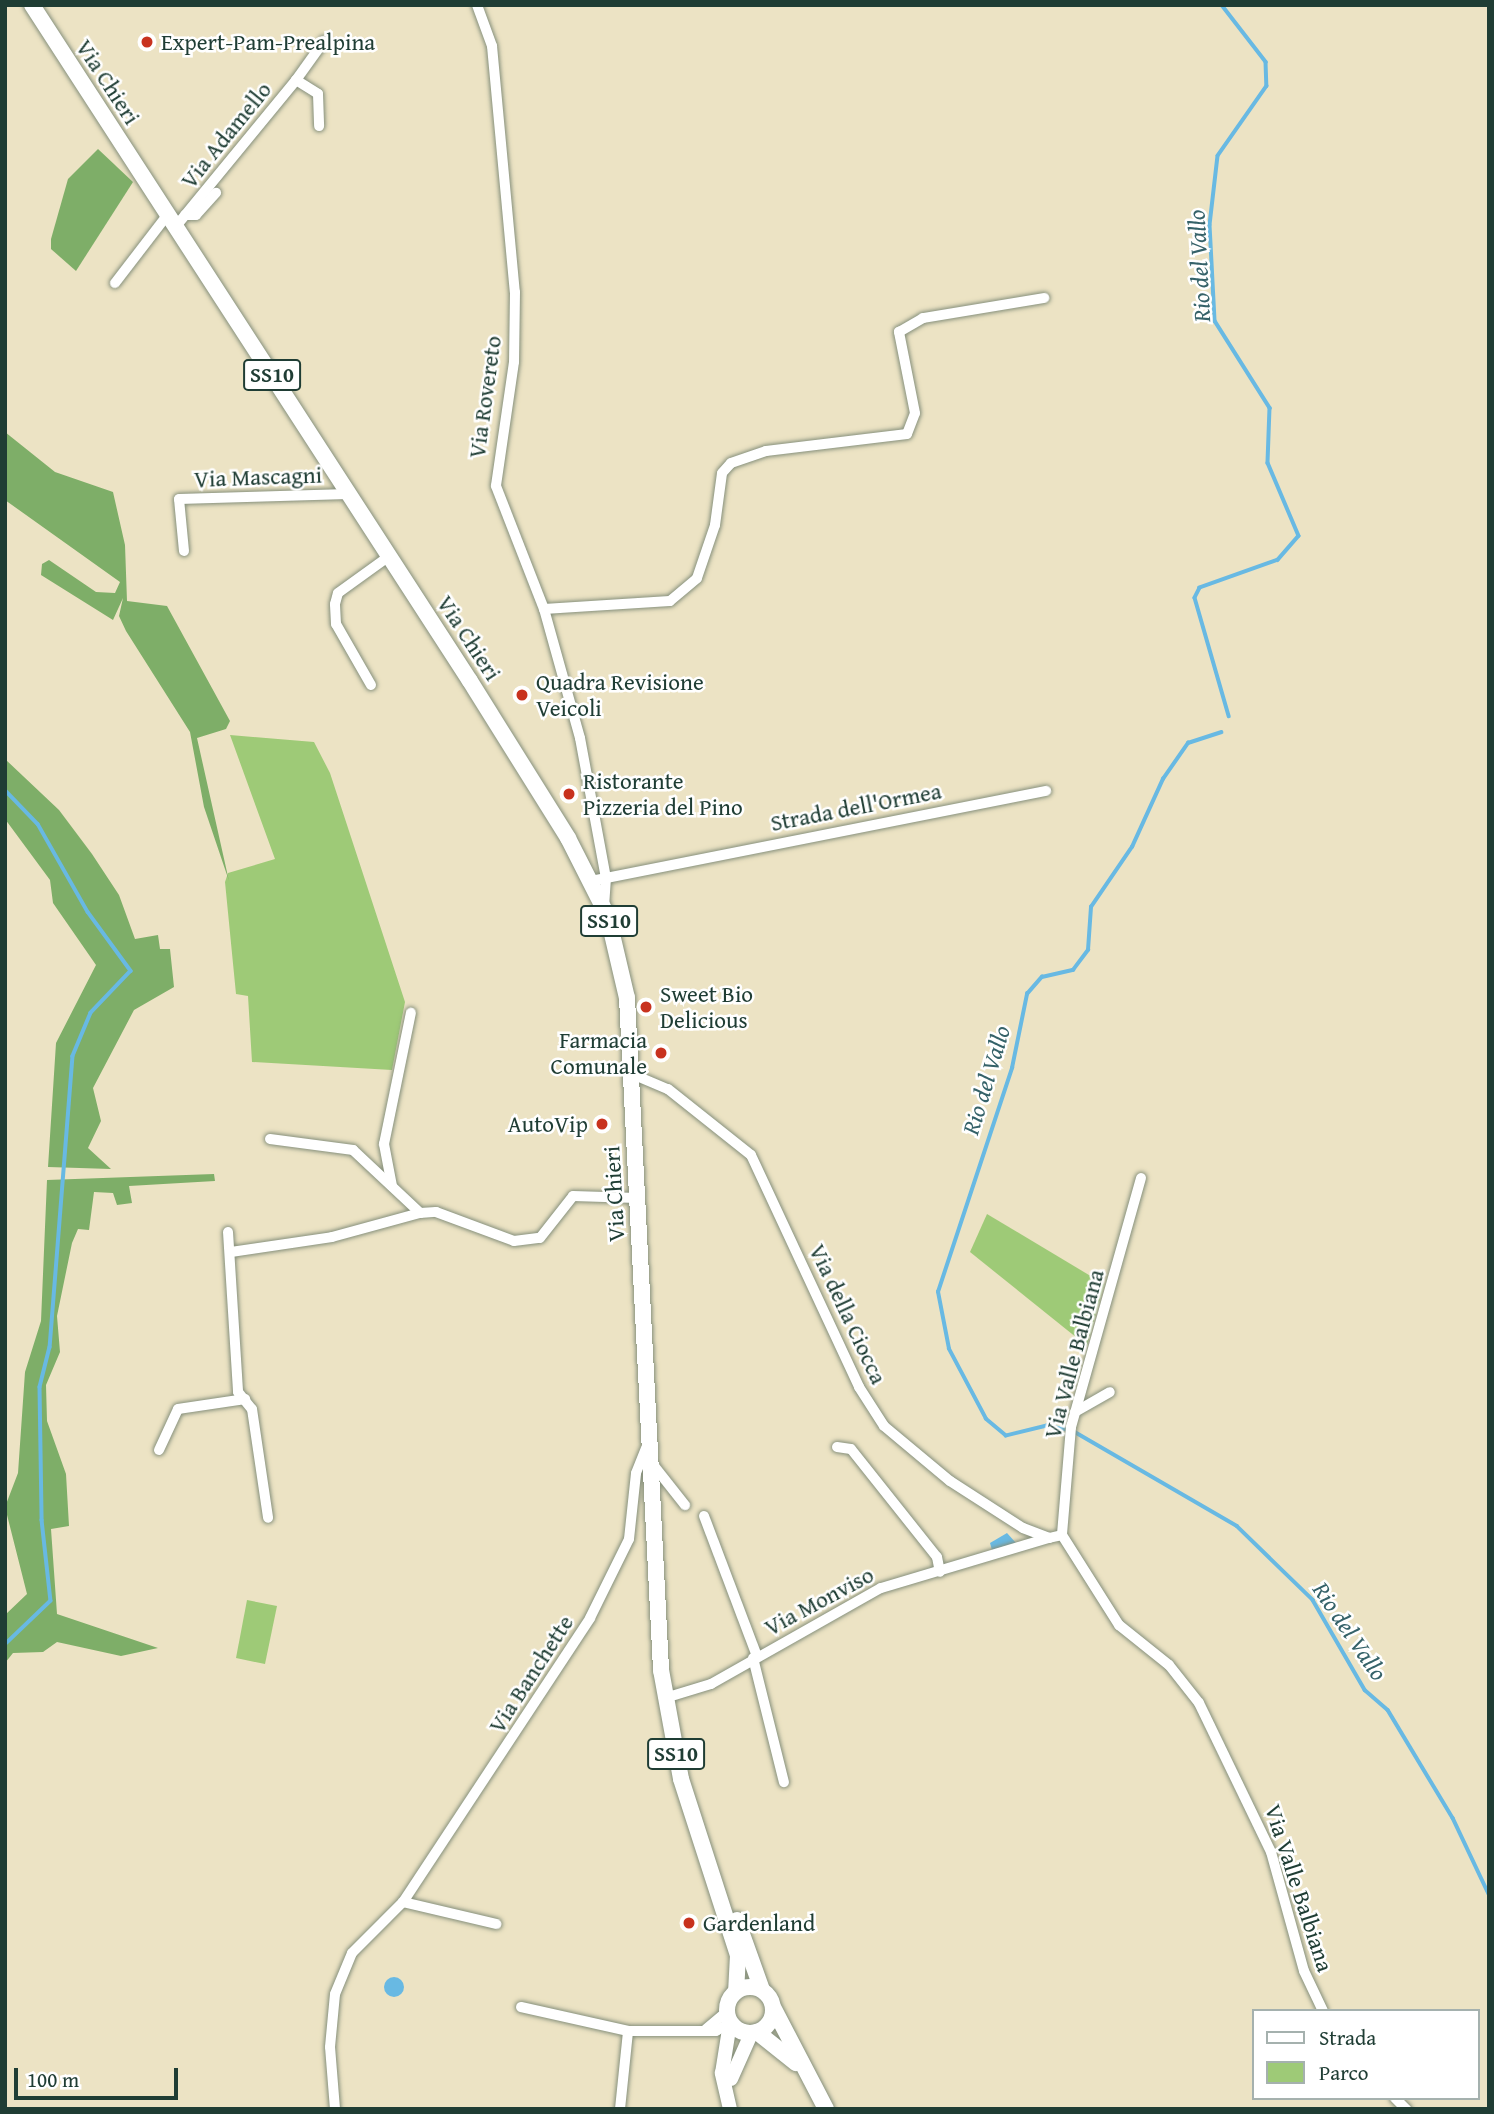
<!DOCTYPE html>
<style>
body{margin:0}
#map{position:relative;width:1494px;height:2114px;overflow:hidden;background:#ece3c4;font-family:"Gentium Book Plus",serif}
div>[style]{position:absolute}
[style*='--x']{left:calc(var(--x)*1px);top:calc(var(--y)*1px);width:calc(var(--w)*1px);rotate:calc(var(--a)*1deg)}
.green>*{inset:0;background:#9eca77}
.forest>*{inset:0;background:#7eae68}
.water>*{inset:0;background:#68b9e3}
.round{border-radius:50%}
.stream>*{height:3.5px;margin:-1.75px;padding:0 1.75px;transform-origin:1.75px;border-radius:1.75px;background:#68b9e3}
.roads{filter:drop-shadow(0 0 2px #86907c) drop-shadow(0 0 2px #86907c)}
.minor>*{height:10px;margin:-5px;padding:0 5px;transform-origin:5px;border-radius:5px;background:#fff}
.secondary>*{height:14px;margin:-7px;padding:0 7px;transform-origin:7px;border-radius:7px;background:#fff}
.primary>*{height:16px;margin:-8px;padding:0 8px;transform-origin:8px;border-radius:8px;background:#fff}
.primary>.ring{margin:-8px;padding:0;box-sizing:content-box;background:none;border:16px solid #fff;border-radius:50%}
.dots>*{width:19px;height:19px;translate:-50% -50%;box-sizing:border-box;border:4px solid #fff;border-radius:50%}
span{translate:-50% -50%;white-space:nowrap;text-align:center;line-height:1.15;-webkit-text-stroke:5px #fff;paint-order:stroke}
.shield-label span{padding:2px 5px;background:#fff;border:2px solid;border-radius:5px;-webkit-text-stroke-width:0}
.shield-label{font-size:21px;color:#1f3d34;font-weight:700}
.poi-label{font-size:23px;color:#1f3d34}
.left{translate:0 -50%;text-align:left}
.right{translate:-100% -50%;text-align:right}
.street-label{font-size:23px;color:#1f3d34}
.water-label{font-size:24px;color:#356269;font-style:italic}
.frame{position:absolute;inset:0;border:7px solid #1f3d34;pointer-events:none}
.legend{position:absolute;left:1252px;top:2009px;width:228px;height:91px;box-sizing:border-box;background:#fff;border:2px solid #a5b1ae;margin:0;padding:9px 12px;list-style:none;font-size:21px;color:#1f3d34}
.legend li{display:flex;align-items:center;gap:14px;height:35px}
.legend b{width:35px;border:2px solid #a5b1ae}
.scale{position:absolute;left:14px;top:2068px;width:164px;height:32px;box-sizing:border-box;border:4px solid #1f3d34;border-top:0;padding-left:9px;font-size:21px;line-height:24px;white-space:nowrap;color:#1f3d34;-webkit-text-stroke:5px #fff;paint-order:stroke}
</style>
<div id="map">
<div class="green">
<div style="clip-path:polygon(230px 735px,314px 742px,330px 773px,405px 1002px,392px 1070px,252px 1062px,248px 996px,236px 994px,225px 882px,228px 873px,275px 859px)"></div>
<div style="clip-path:polygon(987px 1214px,1104px 1284px,1087px 1346px,970px 1252px)"></div>
<div style="clip-path:polygon(247px 1600px,277px 1606px,265px 1664px,236px 1658px)"></div>
</div>
<div class="forest">
<div style="clip-path:polygon(98px 149px,133px 182px,76px 271px,51px 249px,51px 239px,68px 179px)"></div>
<div style="clip-path:polygon(5px 432px,55px 472px,113px 492px,125px 545px,127px 601px,167px 606px,230px 721px,226px 729px,197px 738px,229px 881px,204px 807px,190px 732px,126px 631px,119px 616px,123px 598px,113px 620px,41px 575px,42px 564px,49px 560px,96px 592px,115px 593px,120px 582px,5px 500px)"></div>
<div style="clip-path:polygon(5px 759px,59px 810px,92px 854px,119px 895px,135px 939px,158px 935px,160px 949px,170px 949px,174px 987px,134px 1010px,93px 1088px,101px 1121px,88px 1148px,111px 1169px,48px 1167px,56px 1043px,96px 965px,53px 903px,50px 880px,5px 819px)"></div>
<div style="clip-path:polygon(214px 1174px,215px 1181px,129px 1186px,132px 1203px,117px 1205px,113px 1193px,94px 1192px,89px 1230px,78px 1229px,72px 1243px,57px 1316px,60px 1352px,46px 1385px,47px 1421px,66px 1474px,69px 1526px,51px 1529px,57px 1614px,158px 1648px,121px 1656px,57px 1642px,43px 1652px,13px 1653px,5px 1663px,5px 1615px,27px 1594px,5px 1507px,18px 1473px,25px 1372px,41px 1321px,47px 1180px)"></div>
</div>
<div class="water">
<div style="clip-path:polygon(1007px 1533px,1016px 1543px,992px 1550px,990px 1543px)"></div>
<div class="round" style="left:384px;top:1977px;width:20px;height:20px"></div>
</div>
<div class="stream">
<div style="--x:1222;--y:5;--w:72;--a:52.3"></div>
<div style="--x:1266;--y:62;--w:24;--a:88"></div>
<div style="--x:1267;--y:86;--w:85;--a:125"></div>
<div style="--x:1218;--y:156;--w:69;--a:96.6"></div>
<div style="--x:1210;--y:225;--w:96;--a:87"></div>
<div style="--x:1215;--y:321;--w:103;--a:57.7"></div>
<div style="--x:1270;--y:408;--w:55;--a:92.1"></div>
<div style="--x:1268;--y:463;--w:79;--a:67"></div>
<div style="--x:1299;--y:536;--w:32;--a:131"></div>
<div style="--x:1278;--y:560;--w:83;--a:160.3"></div>
<div style="--x:1200;--y:588;--w:11;--a:117"></div>
<div style="--x:1195;--y:598;--w:123;--a:73.9"></div>
<div style="--x:5;--y:790;--w:47;--a:45.9"></div>
<div style="--x:38;--y:824;--w:101;--a:60.4"></div>
<div style="--x:88;--y:912;--w:73;--a:53.9"></div>
<div style="--x:131;--y:971;--w:58;--a:133.6"></div>
<div style="--x:91;--y:1013;--w:47;--a:112.7"></div>
<div style="--x:73;--y:1056;--w:292;--a:94.5"></div>
<div style="--x:50;--y:1347;--w:41;--a:104"></div>
<div style="--x:40;--y:1387;--w:133;--a:89.1"></div>
<div style="--x:42;--y:1520;--w:81;--a:83.7"></div>
<div style="--x:51;--y:1601;--w:64;--a:136.3"></div>
<div style="--x:1067;--y:1430;--w:20;--a:-169"></div>
<div style="--x:1047;--y:1426;--w:42;--a:166.3"></div>
<div style="--x:1006;--y:1436;--w:26;--a:-140"></div>
<div style="--x:986;--y:1419;--w:79;--a:-117.9"></div>
<div style="--x:949;--y:1349;--w:58;--a:-100.9"></div>
<div style="--x:938;--y:1292;--w:236;--a:-71.7"></div>
<div style="--x:1012;--y:1068;--w:76;--a:-78.5"></div>
<div style="--x:1027;--y:994;--w:23;--a:-49"></div>
<div style="--x:1042;--y:977;--w:32;--a:-13"></div>
<div style="--x:1073;--y:970;--w:25;--a:-53"></div>
<div style="--x:1088;--y:950;--w:43;--a:-86"></div>
<div style="--x:1091;--y:907;--w:73;--a:-55.7"></div>
<div style="--x:1132;--y:847;--w:75;--a:-65.5"></div>
<div style="--x:1163;--y:779;--w:44;--a:-55.2"></div>
<div style="--x:1188;--y:743;--w:35;--a:-18"></div>
<div style="--x:1075;--y:1432;--w:187;--a:30.1"></div>
<div style="--x:1237;--y:1526;--w:106;--a:44.2"></div>
<div style="--x:1313;--y:1600;--w:104;--a:60"></div>
<div style="--x:1365;--y:1690;--w:30;--a:41"></div>
<div style="--x:1388;--y:1710;--w:126;--a:59"></div>
<div style="--x:1453;--y:1818;--w:84;--a:64.7"></div>
</div>
<div class="roads">
<div class="minor">
<div style="--x:477;--y:5;--w:44;--a:69.9"></div>
<div style="--x:492;--y:46;--w:247;--a:84.7"></div>
<div style="--x:515;--y:292;--w:70;--a:90.8"></div>
<div style="--x:514;--y:362;--w:125;--a:98.3"></div>
<div style="--x:496;--y:486;--w:132;--a:68.7"></div>
<div style="--x:544;--y:609;--w:134;--a:74.4"></div>
<div style="--x:580;--y:738;--w:142;--a:79.5"></div>
<div style="--x:606;--y:878;--w:28;--a:94"></div>
<div style="--x:296;--y:80;--w:48;--a:-54.3"></div>
<div style="--x:185;--y:215;--w:11;--a:0"></div>
<div style="--x:196;--y:215;--w:30;--a:-48"></div>
<div style="--x:177;--y:225;--w:188;--a:-50.6"></div>
<div style="--x:296;--y:80;--w:26;--a:32"></div>
<div style="--x:318;--y:94;--w:32;--a:88"></div>
<div style="--x:115;--y:283;--w:88;--a:-52.4"></div>
<div style="--x:184;--y:551;--w:52;--a:-95.5"></div>
<div style="--x:179;--y:499;--w:169;--a:-1.7"></div>
<div style="--x:544;--y:609;--w:126;--a:-3.6"></div>
<div style="--x:670;--y:601;--w:35;--a:-40"></div>
<div style="--x:697;--y:578;--w:56;--a:-71.2"></div>
<div style="--x:715;--y:525;--w:52;--a:-82.3"></div>
<div style="--x:722;--y:473;--w:13;--a:-48"></div>
<div style="--x:731;--y:463;--w:37;--a:-19"></div>
<div style="--x:766;--y:451;--w:142;--a:-6.9"></div>
<div style="--x:907;--y:434;--w:22;--a:-69"></div>
<div style="--x:915;--y:413;--w:83;--a:-101.2"></div>
<div style="--x:899;--y:332;--w:28;--a:-30"></div>
<div style="--x:923;--y:318;--w:123;--a:-9.4"></div>
<div style="--x:371;--y:685;--w:70;--a:-119.8"></div>
<div style="--x:336;--y:624;--w:20;--a:-93"></div>
<div style="--x:335;--y:604;--w:11;--a:-75"></div>
<div style="--x:338;--y:593;--w:62;--a:-35.8"></div>
<div style="--x:591;--y:881;--w:464;--a:-11.2"></div>
<div style="--x:632;--y:1074;--w:39;--a:23"></div>
<div style="--x:668;--y:1089;--w:106;--a:38.5"></div>
<div style="--x:751;--y:1155;--w:256;--a:65"></div>
<div style="--x:859;--y:1387;--w:46;--a:57.3"></div>
<div style="--x:884;--y:1426;--w:86;--a:39.8"></div>
<div style="--x:950;--y:1481;--w:87;--a:32.8"></div>
<div style="--x:1023;--y:1528;--w:28;--a:21"></div>
<div style="--x:1049;--y:1538;--w:13;--a:-13"></div>
<div style="--x:270;--y:1139;--w:84;--a:7.5"></div>
<div style="--x:353;--y:1150;--w:92;--a:43.2"></div>
<div style="--x:420;--y:1213;--w:16;--a:-4"></div>
<div style="--x:436;--y:1212;--w:83;--a:20.4"></div>
<div style="--x:514;--y:1241;--w:26;--a:-7"></div>
<div style="--x:540;--y:1238;--w:53;--a:-51.8"></div>
<div style="--x:573;--y:1196;--w:64;--a:1.8"></div>
<div style="--x:1141;--y:1178;--w:259;--a:105.7"></div>
<div style="--x:1071;--y:1427;--w:108;--a:94.8"></div>
<div style="--x:1062;--y:1535;--w:107;--a:57.7"></div>
<div style="--x:1119;--y:1625;--w:64;--a:38.7"></div>
<div style="--x:1169;--y:1665;--w:48;--a:51.7"></div>
<div style="--x:1199;--y:1703;--w:165;--a:64.2"></div>
<div style="--x:1271;--y:1852;--w:123;--a:74.5"></div>
<div style="--x:1304;--y:1971;--w:44;--a:64.6"></div>
<div style="--x:392;--y:1186;--w:43;--a:-100.8"></div>
<div style="--x:384;--y:1144;--w:134;--a:-78.4"></div>
<div style="--x:228;--y:1232;--w:160;--a:86.4"></div>
<div style="--x:238;--y:1392;--w:22;--a:51"></div>
<div style="--x:252;--y:1409;--w:110;--a:81.6"></div>
<div style="--x:231;--y:1252;--w:102;--a:-8.4"></div>
<div style="--x:332;--y:1237;--w:91;--a:-15.3"></div>
<div style="--x:1075;--y:1412;--w:40;--a:-29.7"></div>
<div style="--x:837;--y:1447;--w:14;--a:8"></div>
<div style="--x:851;--y:1449;--w:138;--a:51.5"></div>
<div style="--x:937;--y:1557;--w:15;--a:79"></div>
<div style="--x:159;--y:1450;--w:45;--a:-65.1"></div>
<div style="--x:178;--y:1409;--w:68;--a:-8.5"></div>
<div style="--x:651;--y:1462;--w:55;--a:51.7"></div>
<div style="--x:704;--y:1516;--w:150;--a:69.3"></div>
<div style="--x:753;--y:1658;--w:128;--a:76"></div>
<div style="--x:665;--y:1698;--w:48;--a:-16.9"></div>
<div style="--x:711;--y:1684;--w:195;--a:-29.5"></div>
<div style="--x:881;--y:1588;--w:175;--a:-16.6"></div>
<div style="--x:403;--y:1902;--w:96;--a:13.3"></div>
<div style="--x:521;--y:2007;--w:110;--a:12.6"></div>
<div style="--x:628;--y:2031;--w:88;--a:0"></div>
<div style="--x:716;--y:2031;--w:16;--a:-30"></div>
<div style="--x:706;--y:2029;--w:26;--a:-40"></div>
<div style="--x:1395;--y:2098;--w:16;--a:45"></div>
<div style="--x:335;--y:2109;--w:62;--a:-94.6"></div>
<div style="--x:330;--y:2047;--w:53;--a:-84.6"></div>
<div style="--x:335;--y:1994;--w:44;--a:-67.5"></div>
<div style="--x:352;--y:1953;--w:72;--a:-45"></div>
<div style="--x:403;--y:1902;--w:340;--a:-56.6"></div>
<div style="--x:590;--y:1618;--w:88;--a:-63.7"></div>
<div style="--x:629;--y:1539;--w:66;--a:-83.9"></div>
<div style="--x:636;--y:1473;--w:27;--a:-68"></div>
<div style="--x:620;--y:2109;--w:78;--a:-84.1"></div>
</div>
<div class="secondary">
<div style="--x:731;--y:2079;--w:49;--a:-66"></div>
<div style="--x:730;--y:2109;--w:37;--a:-103"></div>
<div style="--x:722;--y:2073;--w:51;--a:-80.9"></div>
</div>
<div class="primary">
<div style="--x:32;--y:5;--w:805;--a:57.06"></div>
<div style="--x:470;--y:681;--w:185;--a:58"></div>
<div style="--x:568;--y:838;--w:89;--a:63.1"></div>
<div style="--x:608;--y:917;--w:83;--a:76.8"></div>
<div style="--x:627;--y:998;--w:673;--a:87.1"></div>
<div style="--x:661;--y:1670;--w:111;--a:79.6"></div>
<div style="--x:681;--y:1779;--w:185;--a:72.1"></div>
<div style="--x:738;--y:1955;--w:36;--a:93"></div>
<div style="--x:737;--y:1920;--w:74;--a:70.3"></div>
<div class="ring" style="left:727px;top:1987px;width:30px;height:30px"></div>
<div style="--x:774;--y:2009;--w:113;--a:62.5"></div>
<div style="--x:757;--y:2032;--w:50;--a:38.5"></div>
</div>
</div>
<div class="dots">
<div style="left:147px;top:42px;background:#c8321e"></div>
<div style="left:522px;top:695px;background:#c8321e"></div>
<div style="left:569px;top:794px;background:#c8321e"></div>
<div style="left:646px;top:1007px;background:#c8321e"></div>
<div style="left:661px;top:1053px;background:#c8321e"></div>
<div style="left:602px;top:1124px;background:#c8321e"></div>
<div style="left:689px;top:1923px;background:#c8321e"></div>
</div>
<div class="shield-label">
<span style="left:272px;top:375px">SS10</span>
<span style="left:609px;top:921px">SS10</span>
<span style="left:676px;top:1754px">SS10</span>
</div>
<div class="poi-label">
<span class="left" style="left:161px;top:42px">Expert-Pam-Prealpina</span>
<span class="left" style="left:536px;top:695px">Quadra Revisione<br>Veicoli</span>
<span class="left" style="left:583px;top:794px">Ristorante<br>Pizzeria del Pino</span>
<span class="left" style="left:660px;top:1007px">Sweet Bio<br>Delicious</span>
<span class="right" style="left:647px;top:1053px">Farmacia<br>Comunale</span>
<span class="right" style="left:588px;top:1124px">AutoVip</span>
<span class="left" style="left:703px;top:1923px">Gardenland</span>
</div>
<div class="street-label">
<span style="left:108px;top:82px;rotate:57deg">Via Chieri</span>
<span style="left:226px;top:135px;rotate:-51deg">Via Adamello</span>
<span style="left:485px;top:397px;rotate:-82deg">Via Rovereto</span>
<span style="left:258px;top:477px;rotate:-2deg">Via Mascagni</span>
<span style="left:469px;top:638px;rotate:57deg">Via Chieri</span>
<span style="left:856px;top:807px;rotate:-11deg">Strada dell'Ormea</span>
<span style="left:614px;top:1194px;rotate:-93deg">Via Chieri</span>
<span style="left:848px;top:1314px;rotate:65deg">Via della Ciocca</span>
<span style="left:1074px;top:1354px;rotate:-75deg">Via Valle Balbiana</span>
<span style="left:819px;top:1601px;rotate:-28deg">Via Monviso</span>
<span style="left:531px;top:1674px;rotate:-57deg">Via Banchette</span>
<span style="left:1299px;top:1888px;rotate:72deg">Via Valle Balbiana</span>
</div>
<div class="water-label">
<span style="left:1199px;top:266px;rotate:-93deg">Rio del Vallo</span>
<span style="left:986px;top:1080px;rotate:-73deg">Rio del Vallo</span>
<span style="left:1350px;top:1631px;rotate:56deg">Rio del Vallo</span>
</div>
<div class="frame"></div>
<ul class="legend">
<li><b style="height:9px;background:#fff"></b>Strada</li>
<li><b style="height:19px;background:#9eca77"></b>Parco</li>
</ul>
<div class="scale">100 m</div>
</div>
